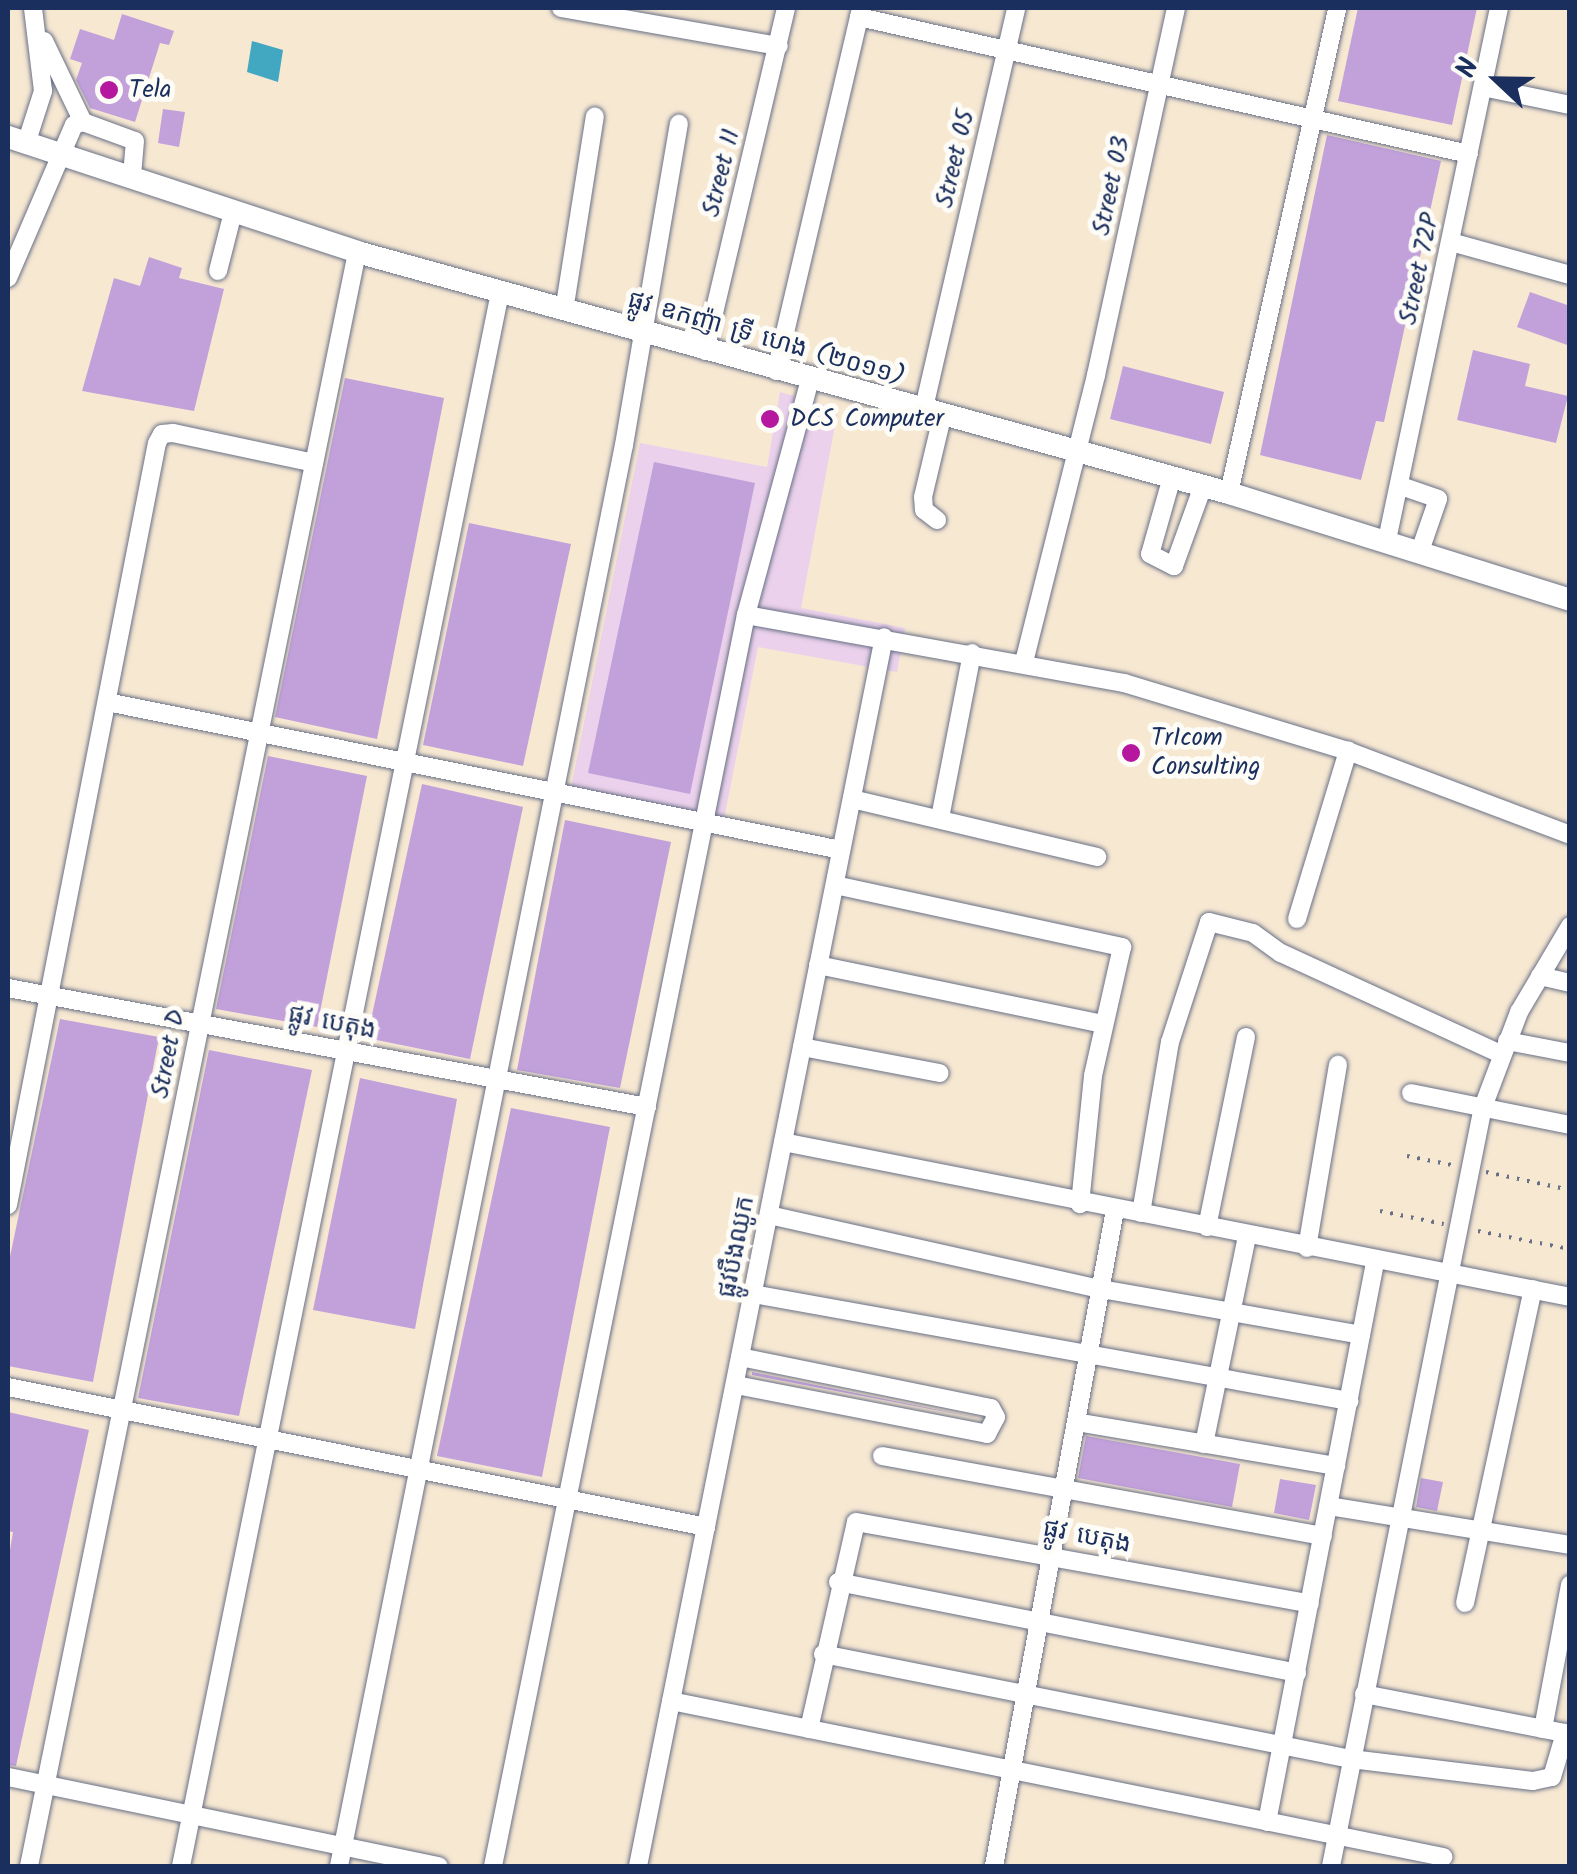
<!DOCTYPE html>
<meta charset="utf-8">
<style>
body{margin:0}
#map{position:relative;width:1577px;height:1874px;overflow:hidden;background:#f7e8d2;font-family:Kalam,"Noto Sans Khmer",sans-serif}
div>[style]{position:absolute}
[style*='--x']{left:calc(var(--x)*1px);top:calc(var(--y)*1px);width:calc(var(--w)*1px);rotate:calc(var(--a)*1deg)}
.built>*{inset:0;background:#ebd1eb}
.water>*{inset:0;background:#42a8c2}
.building>*{inset:0;background:#c2a1db}
.path>*{height:4px;margin-top:-2px;transform-origin:0;background:repeating-linear-gradient(90deg,#687087 0 2.5px,transparent 0 10.5px)}
.roads{filter:drop-shadow(0 0 2px #687087) drop-shadow(0 0 2px #687087)}
.minor>*{height:18px;margin:-9px;padding:0 9px;transform-origin:9px;border-radius:9px;background:#fff}
.major>*{height:22px;margin:-11px;padding:0 11px;transform-origin:11px;border-radius:11px;background:#fff}
.dots>*{width:28px;height:28px;translate:-50% -50%;box-sizing:border-box;border:5px solid #fdfcf7;border-radius:50%}
span{translate:-50% -50%;white-space:nowrap;text-align:center;line-height:1.15;-webkit-text-stroke:10px #fdfcf7;paint-order:stroke}
.poi-label{font-size:25px;color:#1b2f5e}
.left{translate:0 -50%;text-align:left}
.street-label{font-size:25px;color:#1b2f5e}
.frame{position:absolute;inset:0;border:10px solid #1b2f5e;pointer-events:none}
.north{position:absolute;left:1447px;top:30px;width:100px;height:100px;-webkit-text-stroke:8px #fdfcf7;paint-order:stroke;rotate:292deg;font-size:28px;font-weight:700;line-height:40px;text-align:center;color:#1b2f5e}
.north::after{content:'';display:block;margin:auto;width:35px;height:45px;background:#1b2f5e;clip-path:polygon(50% 0,100% 100%,50% 72%,0 100%)}
</style>
<div id="map">
<div class="built">
<div style="clip-path:polygon(780px 392px,838px 409px,801px 608px,905px 628px,897px 672px,758px 647px,721px 834px,568px 803px,640px 443px,767px 467px)"></div>
</div>
<div class="water">
<div style="clip-path:polygon(252px 41px,283px 50px,278px 82px,247px 72px)"></div>
</div>
<div class="building">
<div style="clip-path:polygon(1358px 8px,1477px 8px,1452px 125px,1338px 101px)"></div>
<div style="clip-path:polygon(122px 14px,174px 31px,169px 45px,160px 43px,135px 122px,90px 108px,76px 80px,82px 63px,70px 59px,80px 29px,114px 40px)"></div>
<div style="clip-path:polygon(163px 109px,185px 112px,179px 147px,158px 143px)"></div>
<div style="clip-path:polygon(1327px 135px,1441px 161px,1384px 422px,1376px 421px,1361px 480px,1260px 455px)"></div>
<div style="clip-path:polygon(149px 257px,182px 268px,179px 278px,224px 289px,194px 411px,82px 391px,114px 278px,140px 286px)"></div>
<div style="clip-path:polygon(1530px 292px,1570px 306px,1570px 346px,1517px 327px)"></div>
<div style="clip-path:polygon(1473px 350px,1530px 364px,1525px 386px,1568px 396px,1556px 443px,1457px 420px)"></div>
<div style="clip-path:polygon(1123px 366px,1224px 392px,1211px 444px,1110px 419px)"></div>
<div style="clip-path:polygon(345px 378px,444px 398px,377px 739px,275px 717px)"></div>
<div style="clip-path:polygon(654px 462px,755px 483px,690px 794px,588px 773px)"></div>
<div style="clip-path:polygon(469px 523px,571px 544px,523px 766px,423px 745px)"></div>
<div style="clip-path:polygon(268px 756px,367px 776px,317px 1027px,216px 1009px)"></div>
<div style="clip-path:polygon(422px 784px,523px 807px,470px 1059px,367px 1038px)"></div>
<div style="clip-path:polygon(565px 820px,671px 842px,620px 1088px,517px 1070px)"></div>
<div style="clip-path:polygon(60px 1019px,159px 1037px,93px 1382px,8px 1366px,8px 1266px)"></div>
<div style="clip-path:polygon(209px 1050px,312px 1070px,239px 1416px,138px 1398px)"></div>
<div style="clip-path:polygon(360px 1078px,457px 1099px,415px 1329px,313px 1310px)"></div>
<div style="clip-path:polygon(511px 1108px,610px 1127px,542px 1477px,437px 1456px)"></div>
<div style="clip-path:polygon(752px 1372px,978px 1418px,752px 1375px)"></div>
<div style="clip-path:polygon(8px 1412px,89px 1430px,16px 1766px,8px 1765px,8px 1562px,13px 1532px,8px 1531px)"></div>
<div style="clip-path:polygon(1086px 1436px,1240px 1464px,1232px 1507px,1078px 1478px)"></div>
<div style="clip-path:polygon(1421px 1478px,1443px 1482px,1437px 1511px,1416px 1507px)"></div>
<div style="clip-path:polygon(1280px 1479px,1316px 1485px,1309px 1520px,1274px 1513px)"></div>
</div>
<div class="path">
<div style="--x:1407;--y:1156;--w:46;--a:11.3"></div>
<div style="--x:1486;--y:1172;--w:86;--a:12.1"></div>
<div style="--x:1380;--y:1211;--w:65;--a:11.5"></div>
<div style="--x:1478;--y:1231;--w:94;--a:11.1"></div>
</div>
<div class="roads">
<div class="minor">
<div style="--x:561;--y:8;--w:221;--a:9.9"></div>
<div style="--x:859;--y:17;--w:625;--a:12.66"></div>
<div style="--x:44;--y:41;--w:90;--a:64.3"></div>
<div style="--x:1483;--y:87;--w:89;--a:11.7"></div>
<div style="--x:26;--y:144;--w:56;--a:-72.2"></div>
<div style="--x:43;--y:91;--w:84;--a:-96.9"></div>
<div style="--x:1451;--y:242;--w:123;--a:15.5"></div>
<div style="--x:218;--y:271;--w:61;--a:-75.7"></div>
<div style="--x:8;--y:278;--w:167;--a:-66.7"></div>
<div style="--x:74;--y:125;--w:9;--a:-18"></div>
<div style="--x:83;--y:122;--w:55;--a:20.1"></div>
<div style="--x:135;--y:141;--w:38;--a:95"></div>
<div style="--x:564;--y:311;--w:197;--a:-81"></div>
<div style="--x:705;--y:351;--w:352;--a:-76.7"></div>
<div style="--x:776;--y:371;--w:373;--a:-76.8"></div>
<div style="--x:923;--y:412;--w:415;--a:-77"></div>
<div style="--x:1172;--y:477;--w:80;--a:105.9"></div>
<div style="--x:1150;--y:554;--w:27;--a:27"></div>
<div style="--x:1174;--y:566;--w:85;--a:-70.1"></div>
<div style="--x:1401;--y:486;--w:39;--a:19"></div>
<div style="--x:1438;--y:499;--w:55;--a:109.1"></div>
<div style="--x:1229;--y:493;--w:497;--a:-77.4"></div>
<div style="--x:937;--y:520;--w:16;--a:-142"></div>
<div style="--x:924;--y:510;--w:13;--a:-94"></div>
<div style="--x:923;--y:497;--w:82;--a:-76.6"></div>
<div style="--x:1387;--y:540;--w:544;--a:-78.11"></div>
<div style="--x:746;--y:615;--w:384;--a:10.2"></div>
<div style="--x:1124;--y:683;--w:234;--a:16.9"></div>
<div style="--x:1348;--y:751;--w:237;--a:20.7"></div>
<div style="--x:1024;--y:662;--w:296;--a:-75.9"></div>
<div style="--x:1096;--y:375;--w:376;--a:-77.7"></div>
<div style="--x:107;--y:702;--w:749;--a:11.4"></div>
<div style="--x:852;--y:799;--w:252;--a:13.3"></div>
<div style="--x:940;--y:818;--w:168;--a:-79"></div>
<div style="--x:835;--y:885;--w:294;--a:12.2"></div>
<div style="--x:1122;--y:947;--w:132;--a:102.7"></div>
<div style="--x:1093;--y:1076;--w:129;--a:95.8"></div>
<div style="--x:1297;--y:919;--w:176;--a:-73.1"></div>
<div style="--x:818;--y:965;--w:291;--a:11.7"></div>
<div style="--x:1540;--y:976;--w:31;--a:13"></div>
<div style="--x:8;--y:988;--w:650;--a:10.55"></div>
<div style="--x:1507;--y:1041;--w:64;--a:10.8"></div>
<div style="--x:802;--y:1047;--w:140;--a:10.7"></div>
<div style="--x:1411;--y:1093;--w:162;--a:11.4"></div>
<div style="--x:783;--y:1142;--w:802;--a:11.14"></div>
<div style="--x:8;--y:1205;--w:776;--a:-78.94"></div>
<div style="--x:157;--y:443;--w:10;--a:-61"></div>
<div style="--x:162;--y:434;--w:11;--a:-5"></div>
<div style="--x:173;--y:433;--w:144;--a:12"></div>
<div style="--x:1141;--y:1213;--w:173;--a:-80.4"></div>
<div style="--x:1170;--y:1042;--w:126;--a:-72"></div>
<div style="--x:1209;--y:922;--w:45;--a:14"></div>
<div style="--x:1253;--y:933;--w:34;--a:36"></div>
<div style="--x:1281;--y:953;--w:242;--a:24.7"></div>
<div style="--x:769;--y:1215;--w:340;--a:12.6"></div>
<div style="--x:1101;--y:1289;--w:264;--a:10"></div>
<div style="--x:1207;--y:1227;--w:194;--a:-78.4"></div>
<div style="--x:1307;--y:1248;--w:186;--a:-80.4"></div>
<div style="--x:753;--y:1294;--w:606;--a:10.18"></div>
<div style="--x:736;--y:1385;--w:256;--a:11"></div>
<div style="--x:987;--y:1434;--w:19;--a:-62"></div>
<div style="--x:996;--y:1417;--w:10;--a:-119"></div>
<div style="--x:991;--y:1408;--w:256;--a:-168.5"></div>
<div style="--x:8;--y:1387;--w:712;--a:11.34"></div>
<div style="--x:1076;--y:1422;--w:264;--a:9.6"></div>
<div style="--x:1204;--y:1444;--w:212;--a:-78.3"></div>
<div style="--x:882;--y:1456;--w:448;--a:10.3"></div>
<div style="--x:1329;--y:1506;--w:244;--a:9.2"></div>
<div style="--x:838;--y:1582;--w:468;--a:11.2"></div>
<div style="--x:1465;--y:1603;--w:321;--a:-77.8"></div>
<div style="--x:823;--y:1654;--w:538;--a:11.25"></div>
<div style="--x:1351;--y:1759;--w:183;--a:6.9"></div>
<div style="--x:1533;--y:1781;--w:19;--a:-12"></div>
<div style="--x:1552;--y:1777;--w:46;--a:-73.5"></div>
<div style="--x:1364;--y:1694;--w:210;--a:11"></div>
<div style="--x:671;--y:1701;--w:788;--a:11.42"></div>
<div style="--x:809;--y:1729;--w:212;--a:-77.2"></div>
<div style="--x:856;--y:1522;--w:461;--a:10.2"></div>
<div style="--x:1543;--y:1729;--w:147;--a:-79.4"></div>
<div style="--x:8;--y:1777;--w:440;--a:11.7"></div>
<div style="--x:1267;--y:1822;--w:569;--a:-79.07"></div>
<div style="--x:29;--y:1866;--w:1647;--a:-78.51"></div>
<div style="--x:181;--y:1866;--w:1605;--a:-78.54"></div>
<div style="--x:339;--y:1866;--w:1449;--a:-78.66"></div>
<div style="--x:624;--y:445;--w:326;--a:-80.3"></div>
<div style="--x:493;--y:1866;--w:1276;--a:-78.57"></div>
<div style="--x:746;--y:615;--w:244;--a:-74.8"></div>
<div style="--x:638;--y:1866;--w:1253;--a:-78.68"></div>
<div style="--x:994;--y:1866;--w:667;--a:-79.55"></div>
<div style="--x:1331;--y:1866;--w:774;--a:-78.68"></div>
<div style="--x:1483;--y:1107;--w:102;--a:-69.2"></div>
<div style="--x:1519;--y:1012;--w:100;--a:-59.3"></div>
</div>
<div class="major">
<div style="--x:8;--y:137;--w:367;--a:18.2"></div>
<div style="--x:357;--y:252;--w:905;--a:15.45"></div>
<div style="--x:1229;--y:493;--w:357;--a:17.4"></div>
</div>
</div>
<div class="dots">
<div style="left:109px;top:90px;background:#b5179e"></div>
<div style="left:770px;top:419px;background:#b5179e"></div>
<div style="left:1131px;top:753px;background:#b5179e"></div>
</div>
<div class="poi-label">
<span class="left" style="left:129px;top:90px">Tela</span>
<span class="left" style="left:790px;top:419px">DCS Computer</span>
<span class="left" style="left:1151px;top:753px">TrIcom<br>Consulting</span>
</div>
<div class="street-label">
<span style="left:956px;top:159px;rotate:-77deg">Street 05</span>
<span style="left:722px;top:173px;rotate:-76deg">Street 11</span>
<span style="left:1112px;top:186px;rotate:-78deg">Street 03</span>
<span style="left:1420px;top:269px;rotate:-78deg">Street 72P</span>
<span style="left:766px;top:339px;rotate:16deg">ផ្លូវ ឧកញ៉ា ទ្រី ហេង (២០១១)</span>
<span style="left:332px;top:1023px;rotate:11deg">ផ្លូវ បេតុង</span>
<span style="left:169px;top:1054px;rotate:-79deg">Street D</span>
<span style="left:737px;top:1247px;rotate:-79deg">ផ្លូវបឹងឈូក</span>
<span style="left:1087px;top:1537px;rotate:11deg">ផ្លូវ បេតុង</span>
</div>
<div class="frame"></div>
<div class="north">N</div>
</div>
